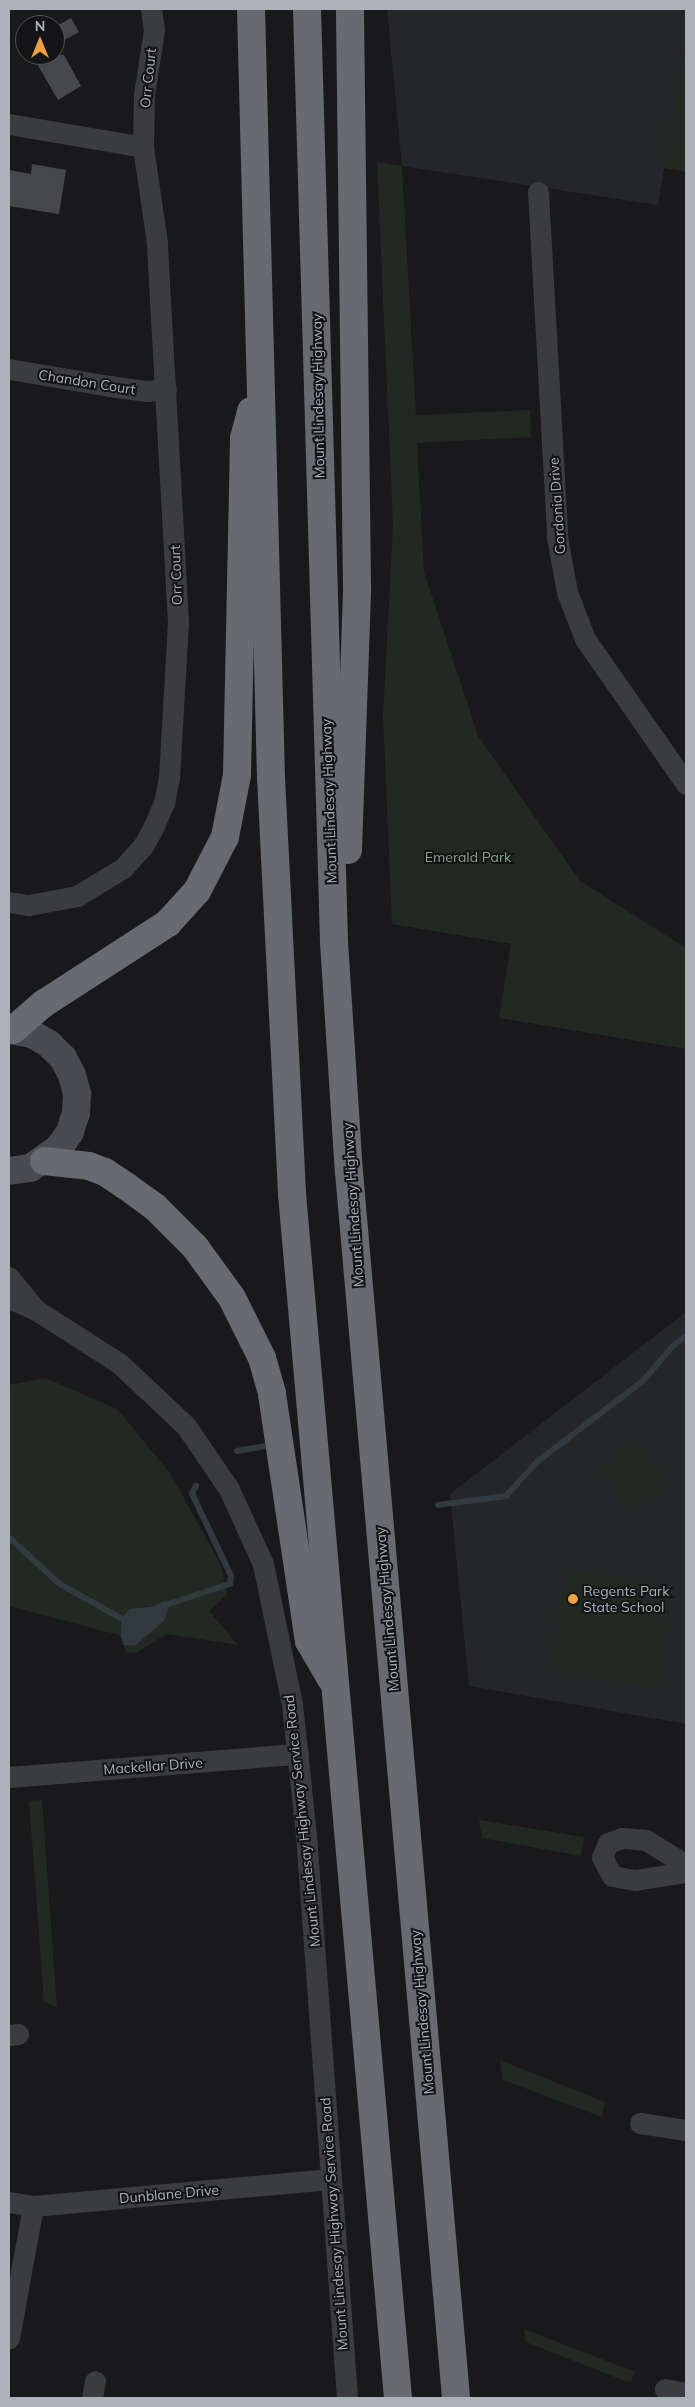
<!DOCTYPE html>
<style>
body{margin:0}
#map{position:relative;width:695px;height:2407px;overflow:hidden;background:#19191b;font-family:Mulish,sans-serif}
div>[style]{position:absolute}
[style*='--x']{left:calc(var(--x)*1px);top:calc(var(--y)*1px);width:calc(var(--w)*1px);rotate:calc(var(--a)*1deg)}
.built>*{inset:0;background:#252628}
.green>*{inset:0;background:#212922}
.water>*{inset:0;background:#303a3f}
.stream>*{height:5.5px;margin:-2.75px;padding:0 2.75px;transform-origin:2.75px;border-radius:2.75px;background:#303a3f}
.building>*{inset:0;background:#46484b}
.street>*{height:21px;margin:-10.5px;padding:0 10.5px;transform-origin:10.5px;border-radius:10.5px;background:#3a3c40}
.secondary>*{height:28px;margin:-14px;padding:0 14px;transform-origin:14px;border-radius:14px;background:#494b50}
.highway>*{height:28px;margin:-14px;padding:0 14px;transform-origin:14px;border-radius:14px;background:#676a71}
.dots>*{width:14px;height:14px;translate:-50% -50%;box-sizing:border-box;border:2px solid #141416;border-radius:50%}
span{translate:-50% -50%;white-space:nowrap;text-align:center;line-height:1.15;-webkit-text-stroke:4px #141416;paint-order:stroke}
.street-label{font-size:14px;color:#acb2ba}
.park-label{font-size:14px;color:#86a485}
.poi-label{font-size:14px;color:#acb2ba}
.left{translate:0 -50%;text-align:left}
.frame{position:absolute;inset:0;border:10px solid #acb2ba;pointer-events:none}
.north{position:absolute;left:15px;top:15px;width:50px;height:50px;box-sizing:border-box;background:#141416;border:1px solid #515358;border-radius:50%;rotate:0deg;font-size:14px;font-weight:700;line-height:20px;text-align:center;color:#acb2ba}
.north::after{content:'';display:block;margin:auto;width:18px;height:22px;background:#e9a244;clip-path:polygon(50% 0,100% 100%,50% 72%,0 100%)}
</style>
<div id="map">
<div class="built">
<div style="clip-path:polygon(387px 9px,686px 9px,686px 40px,658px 205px,402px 166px)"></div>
<div style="clip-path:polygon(686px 1312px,686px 1724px,469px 1686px,450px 1494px)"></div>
</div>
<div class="green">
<div style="clip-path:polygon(686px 40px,686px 172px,664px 168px)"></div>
<div style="clip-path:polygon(377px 162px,402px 166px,416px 415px,530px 410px,531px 437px,417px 443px,424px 572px,478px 736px,580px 881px,686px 948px,686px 1049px,499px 1018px,511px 944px,392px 924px,383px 716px,393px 524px)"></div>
<div style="clip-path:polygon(evenodd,46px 1378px,117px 1409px,170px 1473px,221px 1565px,227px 1595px,209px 1611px,238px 1645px,167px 1634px,136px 1653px,126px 1652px,119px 1635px,9px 1606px,9px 1385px,46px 1378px,154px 1606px,164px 1621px,135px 1646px,124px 1645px,141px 1607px,154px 1606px)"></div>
<div style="clip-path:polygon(638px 1441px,668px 1486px,630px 1511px,601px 1467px)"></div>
<div style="clip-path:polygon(566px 1570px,673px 1586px,657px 1688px,550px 1671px)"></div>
<div style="clip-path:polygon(42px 1800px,57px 2008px,44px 2001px,29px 1801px)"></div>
<div style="clip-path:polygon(479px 1820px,584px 1837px,581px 1856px,482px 1838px)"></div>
<div style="clip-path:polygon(500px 2060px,605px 2102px,602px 2117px,503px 2080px)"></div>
<div style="clip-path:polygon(524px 2329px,635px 2372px,630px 2383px,526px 2342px)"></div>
</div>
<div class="water">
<div style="clip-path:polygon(164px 1601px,169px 1606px,164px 1621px,135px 1646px,124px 1645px,121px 1636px,121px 1619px,130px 1609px,154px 1606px)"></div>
</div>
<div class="stream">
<div style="--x:237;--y:1451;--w:28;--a:-10"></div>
<div style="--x:438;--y:1505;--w:69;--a:-7.5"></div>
<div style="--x:506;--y:1496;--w:46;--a:-47.6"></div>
<div style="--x:537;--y:1462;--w:133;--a:-37.4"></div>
<div style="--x:643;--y:1381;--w:46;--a:-49.4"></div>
<div style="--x:673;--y:1346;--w:16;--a:-38"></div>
<div style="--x:9;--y:1537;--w:69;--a:42.7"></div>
<div style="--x:60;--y:1584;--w:78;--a:29.2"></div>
<div style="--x:160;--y:1607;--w:74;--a:-18.2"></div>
<div style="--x:230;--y:1584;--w:8;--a:-83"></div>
<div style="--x:231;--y:1576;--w:91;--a:-115.4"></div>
<div style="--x:192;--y:1494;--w:9;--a:-63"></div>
</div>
<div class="building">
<div style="clip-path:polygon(71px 18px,79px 32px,55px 45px,55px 27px)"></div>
<div style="clip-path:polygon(32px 55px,64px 55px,81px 86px,58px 100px)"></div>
<div style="clip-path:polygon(32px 164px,66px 170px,59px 214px,9px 206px,9px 170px,31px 174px)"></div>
</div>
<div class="street">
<div style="--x:9;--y:124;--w:136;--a:9.7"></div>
<div style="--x:538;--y:192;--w:346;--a:86.8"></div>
<div style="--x:557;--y:537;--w:56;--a:79.7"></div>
<div style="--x:567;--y:592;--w:50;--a:69"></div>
<div style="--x:585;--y:639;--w:177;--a:55.1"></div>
<div style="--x:9;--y:369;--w:102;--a:9.6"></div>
<div style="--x:110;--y:386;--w:37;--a:8"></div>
<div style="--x:147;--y:391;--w:19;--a:-6"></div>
<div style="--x:9;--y:902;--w:20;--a:9"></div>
<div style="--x:29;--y:905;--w:49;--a:-10.6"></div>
<div style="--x:77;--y:896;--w:54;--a:-31.3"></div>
<div style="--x:123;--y:868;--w:30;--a:-48"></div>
<div style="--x:143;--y:846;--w:23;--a:-61"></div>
<div style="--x:154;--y:826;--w:25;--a:-67"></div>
<div style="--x:164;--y:803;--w:25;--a:-79"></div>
<div style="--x:169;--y:778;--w:156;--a:-86.7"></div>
<div style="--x:178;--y:622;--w:380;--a:-93.2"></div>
<div style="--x:157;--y:243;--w:97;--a:-98.3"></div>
<div style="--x:143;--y:147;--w:52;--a:-88.9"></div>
<div style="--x:144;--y:95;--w:66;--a:-81.3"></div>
<div style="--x:154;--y:30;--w:21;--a:-98"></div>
<div style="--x:9;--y:1277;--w:40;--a:51"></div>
<div style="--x:9;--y:1298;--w:30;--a:24"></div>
<div style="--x:36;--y:1310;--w:98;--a:32.6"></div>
<div style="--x:119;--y:1363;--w:92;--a:43.2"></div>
<div style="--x:186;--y:1426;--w:76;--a:55.7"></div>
<div style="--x:229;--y:1489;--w:82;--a:65.6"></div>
<div style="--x:263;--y:1564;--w:143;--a:78.3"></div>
<div style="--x:292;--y:1704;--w:131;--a:83.9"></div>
<div style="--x:306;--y:1834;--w:565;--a:85.84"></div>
<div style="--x:9;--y:1777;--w:290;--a:-4.6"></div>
<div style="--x:686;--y:1865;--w:47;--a:-148"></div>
<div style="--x:646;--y:1840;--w:24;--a:-175"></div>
<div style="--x:622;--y:1838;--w:15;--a:160"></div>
<div style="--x:608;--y:1843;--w:15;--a:113"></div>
<div style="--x:602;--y:1857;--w:21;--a:62"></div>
<div style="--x:612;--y:1876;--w:23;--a:10"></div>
<div style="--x:635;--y:1880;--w:52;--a:-8.9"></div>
<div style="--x:9;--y:2035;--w:9;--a:-6"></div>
<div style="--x:640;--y:2123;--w:47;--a:8.7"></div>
<div style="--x:9;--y:2202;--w:24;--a:9"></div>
<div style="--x:33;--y:2206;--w:298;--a:-5.2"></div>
<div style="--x:9;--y:2338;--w:134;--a:-79.7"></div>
<div style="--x:665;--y:2389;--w:21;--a:11"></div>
<div style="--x:92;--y:2398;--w:17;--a:-80"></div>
</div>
<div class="secondary">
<div style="--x:9;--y:1030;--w:23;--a:10"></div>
<div style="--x:32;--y:1034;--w:20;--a:30"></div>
<div style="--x:49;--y:1044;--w:20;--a:45"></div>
<div style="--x:63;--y:1058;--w:19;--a:62"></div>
<div style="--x:72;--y:1075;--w:20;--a:75"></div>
<div style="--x:77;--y:1094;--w:19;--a:93"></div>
<div style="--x:76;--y:1113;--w:20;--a:108"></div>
<div style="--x:70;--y:1132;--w:19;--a:125"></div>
<div style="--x:59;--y:1148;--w:35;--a:145"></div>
<div style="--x:30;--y:1168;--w:21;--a:172"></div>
</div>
<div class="highway">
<div style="--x:251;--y:9;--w:769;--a:88.51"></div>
<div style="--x:271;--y:778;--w:417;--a:87.1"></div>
<div style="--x:292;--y:1194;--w:1209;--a:84.97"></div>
<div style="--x:307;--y:9;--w:933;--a:88.34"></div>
<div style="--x:334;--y:942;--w:230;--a:86.3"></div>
<div style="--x:349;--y:1172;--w:1231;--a:85.01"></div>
<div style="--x:348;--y:850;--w:264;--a:-88"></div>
<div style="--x:357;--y:586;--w:577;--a:-90.7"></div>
<div style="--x:13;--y:1030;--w:40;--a:-41"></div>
<div style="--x:43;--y:1004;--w:149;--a:-32.9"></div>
<div style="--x:168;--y:923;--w:43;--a:-47.8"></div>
<div style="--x:197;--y:891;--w:61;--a:-62.6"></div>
<div style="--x:225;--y:837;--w:63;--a:-79"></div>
<div style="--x:237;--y:775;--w:337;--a:-88.8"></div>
<div style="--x:244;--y:438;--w:28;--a:-75"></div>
<div style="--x:44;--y:1161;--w:45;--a:6.3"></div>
<div style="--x:89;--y:1166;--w:17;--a:21"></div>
<div style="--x:105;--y:1172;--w:25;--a:34"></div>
<div style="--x:126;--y:1186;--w:36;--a:36"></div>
<div style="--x:155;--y:1207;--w:57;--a:45"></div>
<div style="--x:195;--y:1247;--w:63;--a:54"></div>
<div style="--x:232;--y:1298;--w:67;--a:63.4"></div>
<div style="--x:262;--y:1358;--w:37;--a:74"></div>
<div style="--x:272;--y:1394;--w:250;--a:81.5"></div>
<div style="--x:309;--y:1641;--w:44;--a:59.9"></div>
</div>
<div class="dots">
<div style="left:573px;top:1599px;background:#e9a244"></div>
</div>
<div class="street-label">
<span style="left:148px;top:78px;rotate:-84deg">Orr Court</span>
<span style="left:87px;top:382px;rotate:9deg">Chandon Court</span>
<span style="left:318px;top:396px;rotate:-91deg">Mount Lindesay Highway</span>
<span style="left:557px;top:506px;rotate:-94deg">Gordonia Drive</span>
<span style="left:176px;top:575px;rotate:-92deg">Orr Court</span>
<span style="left:329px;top:801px;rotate:-92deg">Mount Lindesay Highway</span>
<span style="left:353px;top:1205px;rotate:-94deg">Mount Lindesay Highway</span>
<span style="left:387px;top:1609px;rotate:-95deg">Mount Lindesay Highway</span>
<span style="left:153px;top:1766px;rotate:-4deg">Mackellar Drive</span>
<span style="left:302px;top:1821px;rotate:-96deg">Mount Lindesay Highway Service Road</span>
<span style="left:422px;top:2012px;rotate:-95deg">Mount Lindesay Highway</span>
<span style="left:169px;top:2194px;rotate:-5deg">Dunblane Drive</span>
<span style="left:334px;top:2224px;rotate:-94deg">Mount Lindesay Highway Service Road</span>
</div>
<div class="park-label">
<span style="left:468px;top:857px">Emerald Park</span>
</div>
<div class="poi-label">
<span class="left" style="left:583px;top:1599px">Regents Park<br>State School</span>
</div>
<div class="frame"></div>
<div class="north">N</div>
</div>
